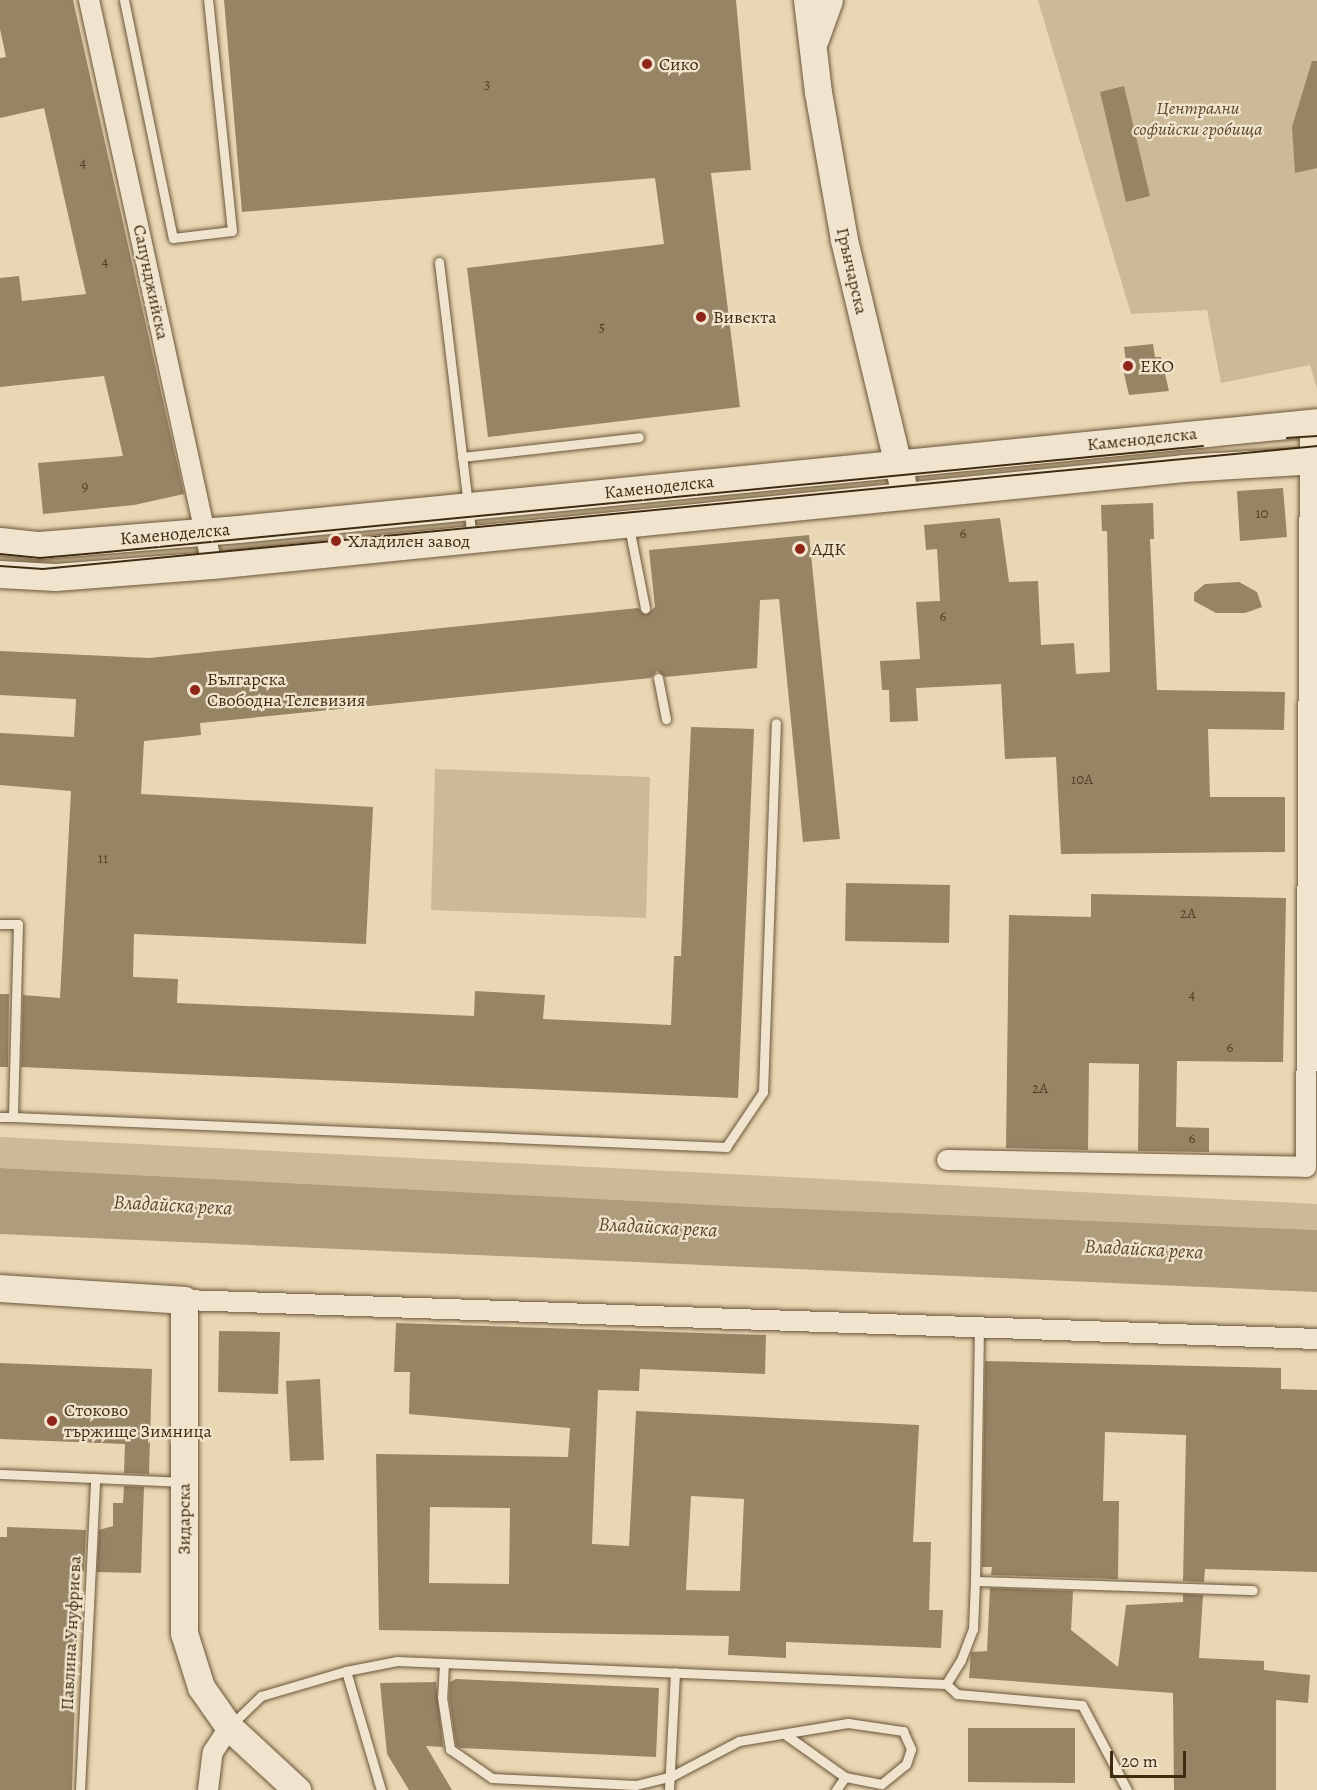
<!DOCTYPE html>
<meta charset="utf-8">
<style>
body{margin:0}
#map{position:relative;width:1317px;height:1790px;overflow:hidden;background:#e9d6b3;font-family:Alegreya,serif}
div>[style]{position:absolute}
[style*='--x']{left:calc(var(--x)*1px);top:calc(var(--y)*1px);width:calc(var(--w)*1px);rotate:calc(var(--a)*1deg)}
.green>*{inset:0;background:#ccb997}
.water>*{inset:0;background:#af9c7c}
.building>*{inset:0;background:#978465}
.roads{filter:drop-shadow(0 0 2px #6a5639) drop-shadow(0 0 2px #6a5639)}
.lane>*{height:9px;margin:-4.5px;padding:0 4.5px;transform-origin:4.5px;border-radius:4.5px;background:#f1e4ce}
.street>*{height:20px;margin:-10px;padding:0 10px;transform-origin:10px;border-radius:10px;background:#f1e4ce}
.secondary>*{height:27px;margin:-13.5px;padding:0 13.5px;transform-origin:13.5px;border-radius:13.5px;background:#f1e4ce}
.tram>*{height:1.5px;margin:-0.75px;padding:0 0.75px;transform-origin:0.75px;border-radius:0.75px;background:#3f2c10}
.dots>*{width:16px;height:16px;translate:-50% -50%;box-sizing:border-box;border:3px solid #f1e4ce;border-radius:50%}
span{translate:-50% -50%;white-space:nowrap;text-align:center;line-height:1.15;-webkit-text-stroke:4.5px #f1e4ce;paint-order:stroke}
.number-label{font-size:15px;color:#554225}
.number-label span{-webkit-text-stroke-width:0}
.poi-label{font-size:18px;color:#3f2c10}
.left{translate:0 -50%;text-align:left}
.park-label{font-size:18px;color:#5b482b;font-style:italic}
.street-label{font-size:18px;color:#3f2c10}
.water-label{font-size:20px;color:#5b482b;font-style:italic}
.scale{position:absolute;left:1110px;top:1751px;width:76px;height:27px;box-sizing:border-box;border:3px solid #3f2c10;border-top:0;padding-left:8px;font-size:18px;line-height:21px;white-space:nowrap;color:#3f2c10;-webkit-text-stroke:4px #f1e4ce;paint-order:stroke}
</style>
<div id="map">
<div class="green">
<div style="clip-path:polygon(1038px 0,1317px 0,1317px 389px,1310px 365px,1221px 383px,1207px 310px,1131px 314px)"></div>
<div style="clip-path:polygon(435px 769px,650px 777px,646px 918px,431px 910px)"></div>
<div style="clip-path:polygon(0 1137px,1317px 1204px,1317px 1230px,753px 1207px,0 1168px)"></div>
</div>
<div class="water">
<div style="clip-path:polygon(0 1168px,753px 1207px,1317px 1230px,1317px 1292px,0 1234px)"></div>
</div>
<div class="building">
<div style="clip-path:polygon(0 0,73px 0,184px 494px,134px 505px,43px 514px,38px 463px,123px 456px,104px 376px,0 387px,0 278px,19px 276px,22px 301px,86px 294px,44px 108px,0 118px,0 58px,6px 57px,0 29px)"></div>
<div style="clip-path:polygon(224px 0,736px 0,751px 170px,711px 173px,740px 407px,488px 437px,467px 268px,664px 244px,655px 178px,242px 212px)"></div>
<div style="clip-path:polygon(1312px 61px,1317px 61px,1317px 168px,1295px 173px,1292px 127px)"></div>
<div style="clip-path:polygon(1124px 86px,1150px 196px,1126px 202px,1100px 92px)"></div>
<div style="clip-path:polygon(1153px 344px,1155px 357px,1161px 357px,1169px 391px,1129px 395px,1121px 361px,1126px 361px,1124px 347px)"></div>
<div style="clip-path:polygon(1283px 488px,1287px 537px,1240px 541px,1237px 491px)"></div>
<div style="clip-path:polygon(1153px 503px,1154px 539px,1150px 539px,1157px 690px,1285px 692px,1284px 730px,1208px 729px,1210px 797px,1285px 797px,1285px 852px,1061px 854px,1056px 757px,1005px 759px,1001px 684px,916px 688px,918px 721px,890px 722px,889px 690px,882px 690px,880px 661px,920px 659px,916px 602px,940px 601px,937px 549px,926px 550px,924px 525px,1000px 518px,1009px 582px,1038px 581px,1041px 645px,1074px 643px,1076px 674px,1110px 672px,1107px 531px,1102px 531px,1101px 505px)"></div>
<div style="clip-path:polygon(809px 535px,840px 839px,803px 842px,779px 599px,760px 600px,757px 668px,665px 677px,657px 671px,651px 678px,200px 723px,201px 735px,144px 741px,141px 794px,373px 807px,366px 944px,134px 934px,133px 977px,178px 979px,177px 1003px,474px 1016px,475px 991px,545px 995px,543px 1019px,671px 1025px,674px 956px,681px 956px,691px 727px,754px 729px,738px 1098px,21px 1067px,23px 995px,60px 998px,71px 791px,0 785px,0 733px,74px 737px,76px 699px,0 695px,0 651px,149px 658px,638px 608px,646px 615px,655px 607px,649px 550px)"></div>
<div style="clip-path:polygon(1239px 582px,1257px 592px,1262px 607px,1245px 613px,1216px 613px,1194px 601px,1194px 593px,1205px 584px)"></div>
<div style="clip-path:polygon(846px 883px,950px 885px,949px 943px,845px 941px)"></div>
<div style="clip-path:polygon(1091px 894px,1286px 898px,1283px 1062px,1177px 1061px,1176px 1127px,1209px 1128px,1209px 1152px,1138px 1151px,1139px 1064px,1089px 1063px,1088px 1150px,1006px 1148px,1009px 915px,1091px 917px)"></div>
<div style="clip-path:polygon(0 994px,9px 994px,8px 1067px,0 1067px)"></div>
<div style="clip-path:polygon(evenodd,396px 1323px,766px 1335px,765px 1374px,640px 1369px,639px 1391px,598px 1390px,592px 1544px,629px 1546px,636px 1411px,919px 1425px,913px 1542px,931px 1542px,929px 1610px,943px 1610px,941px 1648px,786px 1642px,786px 1658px,728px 1655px,729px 1636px,379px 1630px,376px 1454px,568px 1457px,570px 1428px,409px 1414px,410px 1372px,394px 1372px,396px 1323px,691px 1496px,744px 1499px,740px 1591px,686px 1590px,691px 1496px,396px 1323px,430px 1507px,510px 1508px,509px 1584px,429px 1583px,430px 1507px)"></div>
<div style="clip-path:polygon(219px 1331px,280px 1332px,278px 1394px,218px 1392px)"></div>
<div style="clip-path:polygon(985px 1361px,1281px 1368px,1281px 1389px,1317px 1390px,1317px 1572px,1205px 1569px,1204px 1582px,1183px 1581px,1186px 1435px,1105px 1432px,1103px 1501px,1119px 1501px,1118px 1579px,991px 1575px,992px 1567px,982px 1567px)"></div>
<div style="clip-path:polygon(0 1363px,152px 1369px,149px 1474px,124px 1473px,125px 1444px,0 1439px)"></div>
<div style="clip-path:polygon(320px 1379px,324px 1460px,290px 1461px,286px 1381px)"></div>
<div style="clip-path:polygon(124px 1486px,144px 1487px,141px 1573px,97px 1572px,99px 1530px,113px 1526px,113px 1503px,123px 1503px)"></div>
<div style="clip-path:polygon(7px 1527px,86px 1530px,84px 1571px,79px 1571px,72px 1790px,0 1790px,0 1537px,7px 1537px)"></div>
<div style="clip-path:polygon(990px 1588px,1073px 1591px,1071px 1630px,1118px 1667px,1126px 1605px,1183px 1602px,1183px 1594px,1203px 1595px,1199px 1658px,1264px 1661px,1264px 1670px,1310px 1675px,1308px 1703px,1276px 1700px,1276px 1790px,1174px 1790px,1173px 1693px,969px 1678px,971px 1652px,987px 1651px)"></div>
<div style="clip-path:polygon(456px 1679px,659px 1688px,656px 1757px,460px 1748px,456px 1745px,449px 1697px,450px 1682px)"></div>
<div style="clip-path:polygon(436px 1682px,443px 1747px,426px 1746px,452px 1790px,409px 1790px,387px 1754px,380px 1683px)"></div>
<div style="clip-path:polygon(968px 1728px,1075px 1728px,1075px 1783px,968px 1782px)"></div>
</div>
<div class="roads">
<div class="lane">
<div style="--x:124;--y:0;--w:243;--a:78.4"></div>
<div style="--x:173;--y:238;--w:59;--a:-6.8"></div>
<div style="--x:232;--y:231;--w:232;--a:-95.9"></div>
<div style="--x:439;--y:262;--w:277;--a:83.2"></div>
<div style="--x:462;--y:457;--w:178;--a:-6.4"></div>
<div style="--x:629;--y:527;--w:83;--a:78.8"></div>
<div style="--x:658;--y:678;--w:42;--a:79"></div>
<div style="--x:0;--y:924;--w:18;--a:0"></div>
<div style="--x:18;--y:924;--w:193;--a:91.5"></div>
<div style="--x:13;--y:1117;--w:714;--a:2.41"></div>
<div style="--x:726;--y:1147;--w:66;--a:-56.1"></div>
<div style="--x:763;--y:1092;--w:369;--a:-88"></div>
<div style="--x:0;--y:1117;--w:13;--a:0"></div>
<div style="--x:0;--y:1474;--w:181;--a:2.5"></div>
<div style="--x:975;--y:1581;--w:251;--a:-89.1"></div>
<div style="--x:444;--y:1663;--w:34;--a:93"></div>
<div style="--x:442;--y:1697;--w:53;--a:81.3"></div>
<div style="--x:450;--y:1749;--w:51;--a:34.6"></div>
<div style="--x:492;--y:1778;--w:144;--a:2.8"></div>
<div style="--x:636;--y:1785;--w:37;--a:-14"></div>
<div style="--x:672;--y:1776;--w:76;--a:-27.6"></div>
<div style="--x:739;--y:1741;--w:110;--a:-9.4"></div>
<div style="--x:848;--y:1723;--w:56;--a:8.3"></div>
<div style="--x:903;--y:1731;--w:20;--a:66"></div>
<div style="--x:911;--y:1749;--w:16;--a:108"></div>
<div style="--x:906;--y:1764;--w:32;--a:141"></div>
<div style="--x:881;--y:1784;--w:37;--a:-169"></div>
<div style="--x:845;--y:1777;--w:72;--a:-144.6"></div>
<div style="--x:346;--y:1671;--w:124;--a:73.6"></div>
<div style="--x:946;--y:1684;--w:15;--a:42"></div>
<div style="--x:957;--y:1694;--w:125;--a:5"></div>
<div style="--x:1082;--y:1705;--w:96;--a:62.1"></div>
<div style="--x:231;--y:1725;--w:42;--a:-44"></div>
<div style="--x:261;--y:1696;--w:89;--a:-16.4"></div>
<div style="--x:346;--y:1671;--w:52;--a:-11.1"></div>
<div style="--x:397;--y:1661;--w:549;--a:2.4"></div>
<div style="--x:946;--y:1684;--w:28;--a:-58"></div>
<div style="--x:961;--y:1660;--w:33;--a:-69"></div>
<div style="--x:973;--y:1629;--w:48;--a:-87.6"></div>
<div style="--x:975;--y:1581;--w:278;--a:1.9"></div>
<div style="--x:80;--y:1790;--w:312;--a:-87.2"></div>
<div style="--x:669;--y:1790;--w:118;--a:-87.1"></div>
<div style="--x:836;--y:1790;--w:16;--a:-55"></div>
</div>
<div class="street">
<div style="--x:89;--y:0;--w:578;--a:77.72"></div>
<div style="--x:947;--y:1160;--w:359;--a:1.1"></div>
<div style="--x:1306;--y:1167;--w:745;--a:-89.69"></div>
<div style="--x:184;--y:1300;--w:1134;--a:1.97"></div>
<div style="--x:208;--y:1790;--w:38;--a:-83"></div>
<div style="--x:213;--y:1752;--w:30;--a:-57"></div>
</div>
<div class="secondary">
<div style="--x:807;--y:0;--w:93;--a:83.2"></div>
<div style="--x:818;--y:92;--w:150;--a:80"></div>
<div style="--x:844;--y:240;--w:248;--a:76.5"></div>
<div style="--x:815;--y:39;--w:41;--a:-70.3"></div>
<div style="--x:0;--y:541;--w:39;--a:6"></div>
<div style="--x:39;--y:545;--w:200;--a:-4.6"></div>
<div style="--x:238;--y:529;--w:1084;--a:-5.66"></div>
<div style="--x:0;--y:574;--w:55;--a:3.1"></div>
<div style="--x:55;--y:577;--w:157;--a:-4.4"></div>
<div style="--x:212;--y:565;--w:976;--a:-5.7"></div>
<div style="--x:1183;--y:468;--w:134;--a:-3.4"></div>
<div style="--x:0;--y:1288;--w:184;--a:3.7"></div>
<div style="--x:184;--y:1300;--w:333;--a:90"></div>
<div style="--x:184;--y:1633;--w:57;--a:72.5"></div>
<div style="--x:201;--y:1687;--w:49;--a:55"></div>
<div style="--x:229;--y:1727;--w:93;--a:42.8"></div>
</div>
</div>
<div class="tram">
<div style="--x:1287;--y:438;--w:30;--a:-4"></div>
<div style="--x:0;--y:554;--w:40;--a:5.7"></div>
<div style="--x:40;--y:558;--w:57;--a:-5"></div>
<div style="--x:97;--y:553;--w:1111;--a:-5.53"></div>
<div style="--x:0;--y:566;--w:43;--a:4"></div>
<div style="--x:43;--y:569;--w:1280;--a:-5.51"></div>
</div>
<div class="dots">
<div style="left:647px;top:64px;background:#8f2418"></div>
<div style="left:701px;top:317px;background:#8f2418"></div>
<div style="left:1128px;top:366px;background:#8f2418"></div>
<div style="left:336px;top:541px;background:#8f2418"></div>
<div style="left:800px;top:549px;background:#8f2418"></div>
<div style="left:195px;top:690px;background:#8f2418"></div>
<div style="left:52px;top:1421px;background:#8f2418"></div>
</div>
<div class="number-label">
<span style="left:487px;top:85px">3</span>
<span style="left:83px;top:163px">4</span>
<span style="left:105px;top:262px">4</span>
<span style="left:602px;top:328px">5</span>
<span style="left:85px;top:487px">9</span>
<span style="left:1262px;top:514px">10</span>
<span style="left:963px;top:534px">6</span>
<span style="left:943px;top:617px">6</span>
<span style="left:1082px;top:780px">10А</span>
<span style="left:103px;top:859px">11</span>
<span style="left:1188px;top:914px">2А</span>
<span style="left:1192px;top:995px">4</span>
<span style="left:1230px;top:1048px">6</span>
<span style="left:1040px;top:1089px">2А</span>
<span style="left:1192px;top:1139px">6</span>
</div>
<div class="poi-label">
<span class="left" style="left:659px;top:64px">Сико</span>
<span class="left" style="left:713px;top:317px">Вивекта</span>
<span class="left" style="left:1140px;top:366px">EKO</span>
<span class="left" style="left:348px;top:541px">Хладилен завод</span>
<span class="left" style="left:812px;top:549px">АДК</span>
<span class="left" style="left:207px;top:690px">Българска<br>Свободна Телевизия</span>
<span class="left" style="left:64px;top:1421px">Стоково<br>тържище Зимница</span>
</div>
<div class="park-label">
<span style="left:1198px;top:119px">Централни<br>софийски гробища</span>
</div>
<div class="street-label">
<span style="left:852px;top:271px;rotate:77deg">Грънчарска</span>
<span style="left:151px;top:282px;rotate:78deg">Сапунджийска</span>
<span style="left:1142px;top:439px;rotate:-6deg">Каменоделска</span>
<span style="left:659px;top:487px;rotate:-6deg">Каменоделска</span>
<span style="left:175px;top:534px;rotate:-5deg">Каменоделска</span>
<span style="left:184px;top:1519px;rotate:-90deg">Зидарска</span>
<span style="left:71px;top:1633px;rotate:-87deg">Павлина Унуфриева</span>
</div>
<div class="water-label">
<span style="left:173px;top:1205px;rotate:3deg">Владайска река</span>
<span style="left:658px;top:1227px;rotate:3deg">Владайска река</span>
<span style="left:1144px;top:1249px;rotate:3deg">Владайска река</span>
</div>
<div class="scale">20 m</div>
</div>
